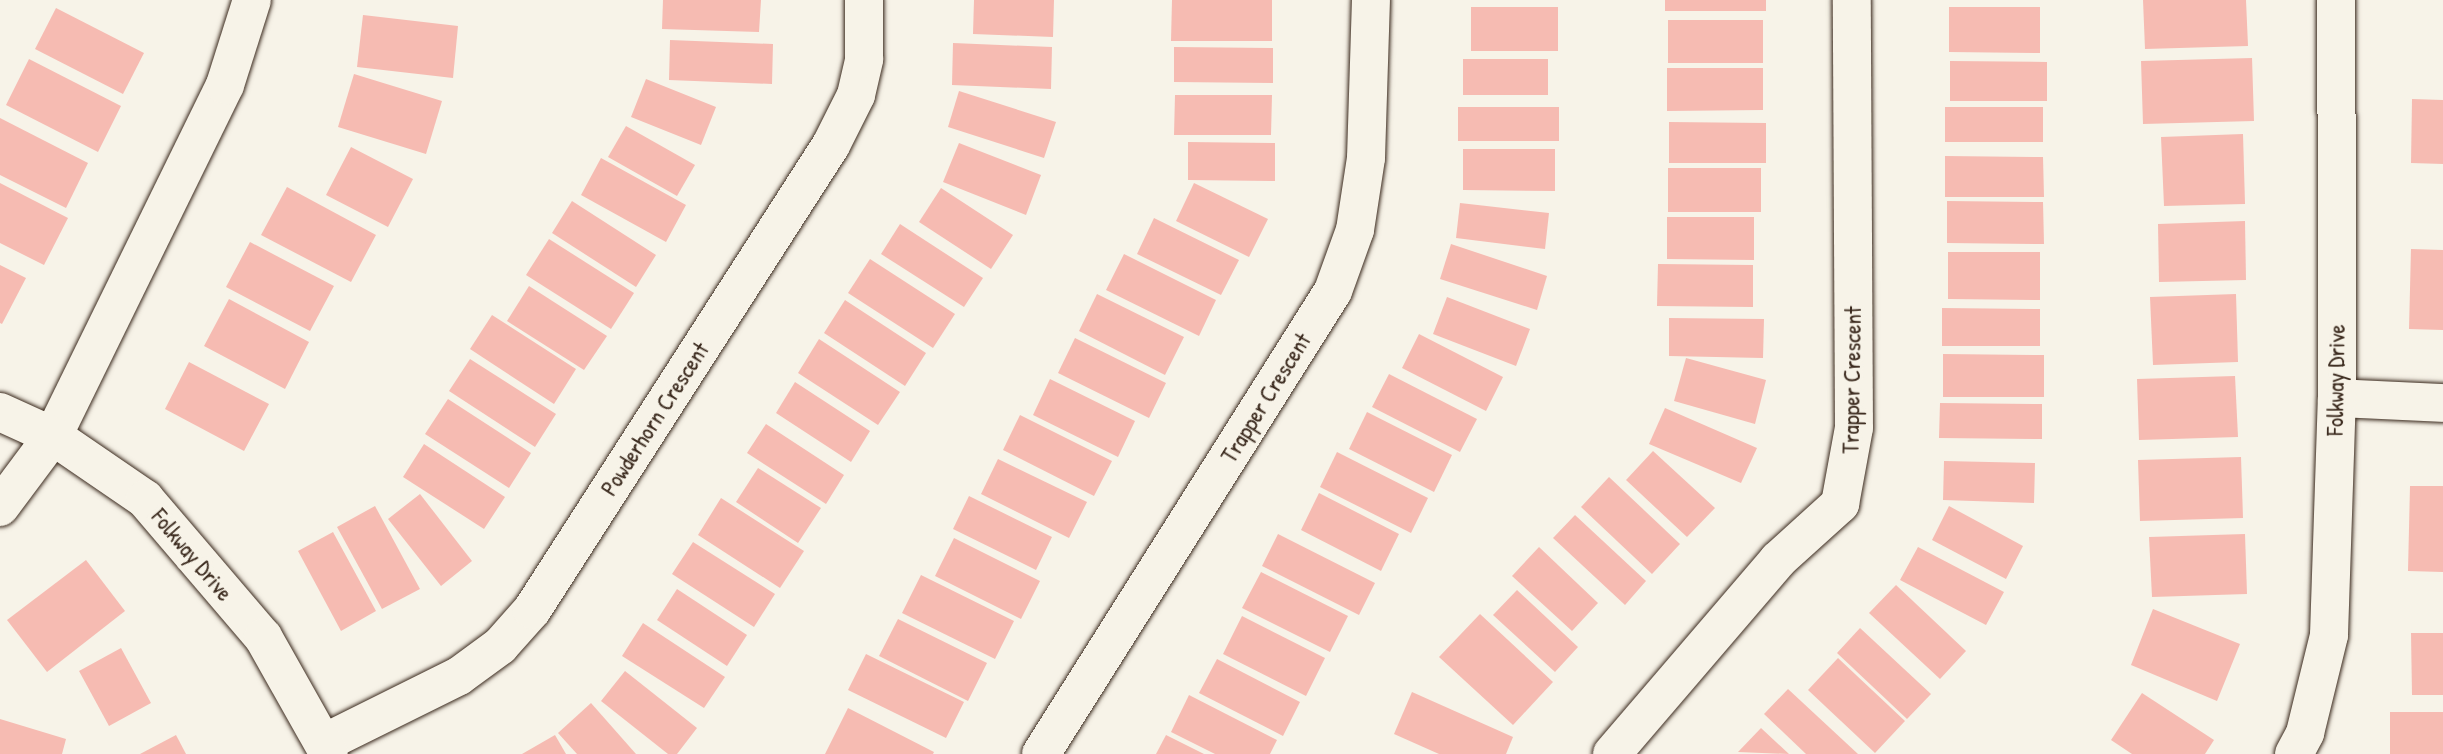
<!DOCTYPE html>
<style>
body{margin:0}
#map{position:relative;width:2443px;height:754px;overflow:hidden;background:#f7f3e8;font-family:"Patrick Hand",sans-serif}
div>[style]{position:absolute}
[style*='--x']{left:calc(var(--x)*1px);top:calc(var(--y)*1px);width:calc(var(--w)*1px);rotate:calc(var(--a)*1deg)}
.building>*{inset:0;background:#f6bbb2}
.roads{filter:drop-shadow(0 0 2px #3b2a1e) drop-shadow(0 0 2px #3b2a1e)}
.minor>*{height:38px;margin:-19px;padding:0 19px;transform-origin:19px;border-radius:19px;background:#f7f3e8}
.tertiary>*{height:38px;margin:-19px;padding:0 19px;transform-origin:19px;border-radius:19px;background:#f7f3e8}
span{translate:-50% -50%;white-space:nowrap;text-align:center;line-height:1.15;-webkit-text-stroke:7px #f7f3e8;paint-order:stroke}
.street-label{font-size:23px;color:#3b2a1e}
</style>
<div id="map">
<div class="building">
<div style="clip-path:polygon(663px 0,761px 0,759px 32px,662px 29px)"></div>
<div style="clip-path:polygon(974px 0,1054px 0,1053px 37px,973px 34px)"></div>
<div style="clip-path:polygon(1172px 0,1272px 0,1272px 41px,1171px 41px)"></div>
<div style="clip-path:polygon(1665px 0,1766px 0,1766px 11px,1665px 11px)"></div>
<div style="clip-path:polygon(2143px 0,2246px 0,2248px 46px,2145px 49px)"></div>
<div style="clip-path:polygon(1471px 7px,1558px 7px,1558px 51px,1471px 51px)"></div>
<div style="clip-path:polygon(1949px 7px,2040px 7px,2040px 53px,1949px 52px)"></div>
<div style="clip-path:polygon(56px 8px,144px 53px,123px 94px,35px 49px)"></div>
<div style="clip-path:polygon(363px 15px,458px 26px,453px 78px,357px 67px)"></div>
<div style="clip-path:polygon(1668px 20px,1763px 20px,1763px 63px,1668px 63px)"></div>
<div style="clip-path:polygon(670px 40px,773px 44px,772px 84px,669px 80px)"></div>
<div style="clip-path:polygon(953px 43px,1052px 47px,1051px 89px,952px 85px)"></div>
<div style="clip-path:polygon(1174px 47px,1273px 48px,1273px 83px,1174px 82px)"></div>
<div style="clip-path:polygon(2252px 58px,2254px 121px,2143px 124px,2141px 61px)"></div>
<div style="clip-path:polygon(29px 59px,121px 106px,98px 152px,6px 105px)"></div>
<div style="clip-path:polygon(1463px 59px,1548px 59px,1548px 95px,1463px 95px)"></div>
<div style="clip-path:polygon(1950px 61px,2047px 62px,2047px 101px,1950px 101px)"></div>
<div style="clip-path:polygon(1667px 68px,1763px 68px,1763px 110px,1667px 111px)"></div>
<div style="clip-path:polygon(354px 74px,442px 101px,426px 154px,338px 127px)"></div>
<div style="clip-path:polygon(646px 79px,716px 107px,701px 145px,631px 117px)"></div>
<div style="clip-path:polygon(959px 91px,1056px 122px,1044px 158px,948px 127px)"></div>
<div style="clip-path:polygon(1175px 95px,1272px 95px,1271px 135px,1174px 135px)"></div>
<div style="clip-path:polygon(2412px 99px,2443px 100px,2443px 164px,2411px 163px)"></div>
<div style="clip-path:polygon(1458px 107px,1559px 107px,1559px 141px,1458px 141px)"></div>
<div style="clip-path:polygon(1945px 107px,2043px 107px,2043px 142px,1945px 142px)"></div>
<div style="clip-path:polygon(0 118px,88px 163px,66px 208px,0 175px)"></div>
<div style="clip-path:polygon(1669px 122px,1766px 123px,1766px 163px,1669px 163px)"></div>
<div style="clip-path:polygon(626px 126px,695px 165px,677px 196px,608px 157px)"></div>
<div style="clip-path:polygon(2243px 134px,2245px 204px,2164px 206px,2161px 137px)"></div>
<div style="clip-path:polygon(1188px 142px,1275px 143px,1275px 181px,1188px 180px)"></div>
<div style="clip-path:polygon(959px 143px,1041px 175px,1026px 215px,943px 182px)"></div>
<div style="clip-path:polygon(351px 147px,413px 179px,388px 227px,326px 195px)"></div>
<div style="clip-path:polygon(1463px 149px,1555px 149px,1555px 191px,1463px 190px)"></div>
<div style="clip-path:polygon(1945px 156px,2043px 157px,2044px 197px,1945px 197px)"></div>
<div style="clip-path:polygon(601px 158px,686px 205px,666px 242px,581px 195px)"></div>
<div style="clip-path:polygon(1668px 168px,1761px 168px,1761px 212px,1668px 212px)"></div>
<div style="clip-path:polygon(0 183px,68px 218px,44px 265px,0 243px)"></div>
<div style="clip-path:polygon(1194px 183px,1268px 219px,1249px 257px,1176px 221px)"></div>
<div style="clip-path:polygon(287px 187px,376px 235px,351px 282px,261px 235px)"></div>
<div style="clip-path:polygon(941px 188px,1013px 235px,991px 269px,919px 222px)"></div>
<div style="clip-path:polygon(572px 201px,656px 255px,636px 287px,552px 233px)"></div>
<div style="clip-path:polygon(1947px 201px,2043px 202px,2044px 244px,1947px 243px)"></div>
<div style="clip-path:polygon(1460px 203px,1549px 213px,1545px 249px,1456px 238px)"></div>
<div style="clip-path:polygon(1667px 217px,1754px 217px,1754px 260px,1667px 259px)"></div>
<div style="clip-path:polygon(1154px 218px,1239px 260px,1221px 295px,1137px 254px)"></div>
<div style="clip-path:polygon(2245px 221px,2246px 280px,2159px 282px,2158px 224px)"></div>
<div style="clip-path:polygon(900px 224px,983px 278px,964px 307px,881px 254px)"></div>
<div style="clip-path:polygon(549px 239px,634px 293px,611px 329px,526px 275px)"></div>
<div style="clip-path:polygon(250px 242px,334px 286px,310px 331px,226px 287px)"></div>
<div style="clip-path:polygon(1451px 244px,1547px 276px,1537px 310px,1440px 279px)"></div>
<div style="clip-path:polygon(2411px 249px,2443px 250px,2443px 330px,2409px 329px)"></div>
<div style="clip-path:polygon(1948px 252px,2040px 252px,2040px 300px,1948px 299px)"></div>
<div style="clip-path:polygon(1124px 254px,1216px 300px,1199px 336px,1106px 290px)"></div>
<div style="clip-path:polygon(870px 259px,955px 314px,933px 348px,848px 293px)"></div>
<div style="clip-path:polygon(1658px 264px,1753px 265px,1753px 307px,1657px 306px)"></div>
<div style="clip-path:polygon(0 265px,26px 278px,2px 324px,0 323px)"></div>
<div style="clip-path:polygon(529px 286px,607px 336px,584px 370px,507px 321px)"></div>
<div style="clip-path:polygon(1097px 294px,1184px 337px,1165px 375px,1079px 331px)"></div>
<div style="clip-path:polygon(2236px 294px,2238px 362px,2153px 365px,2150px 297px)"></div>
<div style="clip-path:polygon(1447px 297px,1530px 329px,1516px 366px,1433px 334px)"></div>
<div style="clip-path:polygon(229px 299px,309px 342px,285px 389px,204px 346px)"></div>
<div style="clip-path:polygon(845px 300px,926px 353px,905px 386px,824px 333px)"></div>
<div style="clip-path:polygon(1942px 308px,2040px 309px,2040px 346px,1942px 346px)"></div>
<div style="clip-path:polygon(492px 315px,576px 369px,554px 404px,470px 349px)"></div>
<div style="clip-path:polygon(1669px 318px,1764px 319px,1763px 358px,1669px 356px)"></div>
<div style="clip-path:polygon(1419px 334px,1503px 377px,1486px 411px,1402px 368px)"></div>
<div style="clip-path:polygon(1075px 338px,1166px 383px,1149px 418px,1058px 373px)"></div>
<div style="clip-path:polygon(819px 339px,900px 392px,878px 425px,798px 373px)"></div>
<div style="clip-path:polygon(1943px 354px,2044px 355px,2044px 397px,1943px 397px)"></div>
<div style="clip-path:polygon(1686px 358px,1766px 380px,1755px 424px,1674px 401px)"></div>
<div style="clip-path:polygon(470px 359px,556px 414px,535px 447px,449px 391px)"></div>
<div style="clip-path:polygon(189px 362px,269px 404px,244px 451px,165px 409px)"></div>
<div style="clip-path:polygon(1389px 374px,1477px 419px,1460px 452px,1372px 407px)"></div>
<div style="clip-path:polygon(2235px 376px,2238px 437px,2139px 440px,2137px 379px)"></div>
<div style="clip-path:polygon(1050px 379px,1135px 421px,1118px 457px,1033px 415px)"></div>
<div style="clip-path:polygon(795px 382px,870px 431px,851px 462px,776px 413px)"></div>
<div style="clip-path:polygon(448px 399px,531px 453px,509px 488px,425px 434px)"></div>
<div style="clip-path:polygon(1940px 403px,2042px 404px,2042px 439px,1939px 438px)"></div>
<div style="clip-path:polygon(1665px 408px,1757px 448px,1741px 483px,1649px 444px)"></div>
<div style="clip-path:polygon(1367px 412px,1452px 455px,1434px 492px,1349px 449px)"></div>
<div style="clip-path:polygon(1020px 415px,1112px 461px,1094px 496px,1003px 450px)"></div>
<div style="clip-path:polygon(766px 424px,844px 475px,826px 504px,747px 453px)"></div>
<div style="clip-path:polygon(424px 444px,505px 497px,484px 529px,403px 477px)"></div>
<div style="clip-path:polygon(1653px 451px,1715px 508px,1687px 537px,1626px 480px)"></div>
<div style="clip-path:polygon(1337px 452px,1428px 498px,1411px 533px,1320px 487px)"></div>
<div style="clip-path:polygon(2241px 457px,2243px 518px,2140px 521px,2138px 460px)"></div>
<div style="clip-path:polygon(998px 459px,1087px 502px,1069px 538px,981px 494px)"></div>
<div style="clip-path:polygon(1944px 461px,2035px 463px,2034px 503px,1943px 500px)"></div>
<div style="clip-path:polygon(758px 468px,821px 508px,798px 543px,736px 502px)"></div>
<div style="clip-path:polygon(1609px 477px,1680px 544px,1652px 574px,1581px 507px)"></div>
<div style="clip-path:polygon(2410px 486px,2443px 486px,2443px 572px,2408px 571px)"></div>
<div style="clip-path:polygon(1319px 493px,1399px 534px,1381px 571px,1301px 530px)"></div>
<div style="clip-path:polygon(420px 494px,472px 561px,441px 586px,388px 519px)"></div>
<div style="clip-path:polygon(969px 496px,1052px 537px,1036px 570px,953px 529px)"></div>
<div style="clip-path:polygon(721px 498px,804px 551px,780px 588px,698px 535px)"></div>
<div style="clip-path:polygon(375px 506px,420px 589px,382px 609px,337px 527px)"></div>
<div style="clip-path:polygon(1949px 506px,2023px 546px,2006px 579px,1932px 540px)"></div>
<div style="clip-path:polygon(1575px 515px,1646px 581px,1625px 605px,1553px 538px)"></div>
<div style="clip-path:polygon(333px 532px,376px 611px,341px 631px,298px 551px)"></div>
<div style="clip-path:polygon(1278px 534px,1375px 583px,1359px 615px,1262px 566px)"></div>
<div style="clip-path:polygon(2245px 534px,2247px 594px,2152px 597px,2149px 537px)"></div>
<div style="clip-path:polygon(954px 538px,1040px 581px,1021px 619px,935px 576px)"></div>
<div style="clip-path:polygon(693px 542px,775px 594px,754px 627px,672px 574px)"></div>
<div style="clip-path:polygon(1539px 547px,1598px 603px,1572px 631px,1512px 576px)"></div>
<div style="clip-path:polygon(1918px 547px,2004px 592px,1986px 625px,1900px 580px)"></div>
<div style="clip-path:polygon(86px 560px,125px 611px,47px 672px,7px 620px)"></div>
<div style="clip-path:polygon(1261px 572px,1348px 616px,1330px 652px,1242px 608px)"></div>
<div style="clip-path:polygon(921px 575px,1014px 621px,995px 659px,902px 613px)"></div>
<div style="clip-path:polygon(1896px 585px,1966px 651px,1940px 679px,1869px 613px)"></div>
<div style="clip-path:polygon(677px 589px,747px 635px,727px 666px,657px 620px)"></div>
<div style="clip-path:polygon(1517px 590px,1578px 647px,1555px 672px,1493px 615px)"></div>
<div style="clip-path:polygon(2153px 609px,2240px 644px,2217px 701px,2131px 665px)"></div>
<div style="clip-path:polygon(1480px 614px,1553px 682px,1513px 725px,1439px 657px)"></div>
<div style="clip-path:polygon(1242px 616px,1325px 658px,1306px 696px,1223px 654px)"></div>
<div style="clip-path:polygon(898px 619px,987px 663px,968px 701px,879px 656px)"></div>
<div style="clip-path:polygon(643px 623px,725px 677px,704px 708px,622px 656px)"></div>
<div style="clip-path:polygon(1860px 628px,1931px 694px,1907px 719px,1837px 653px)"></div>
<div style="clip-path:polygon(2411px 633px,2443px 633px,2443px 695px,2412px 695px)"></div>
<div style="clip-path:polygon(121px 648px,151px 703px,109px 726px,79px 671px)"></div>
<div style="clip-path:polygon(866px 654px,964px 702px,946px 738px,848px 690px)"></div>
<div style="clip-path:polygon(1838px 658px,1905px 721px,1875px 753px,1808px 690px)"></div>
<div style="clip-path:polygon(1217px 659px,1300px 702px,1283px 736px,1199px 693px)"></div>
<div style="clip-path:polygon(625px 671px,697px 728px,677px 754px,668px 754px,601px 701px)"></div>
<div style="clip-path:polygon(1788px 689px,1858px 754px,1806px 754px,1764px 714px)"></div>
<div style="clip-path:polygon(1412px 692px,1513px 737px,1506px 754px,1439px 754px,1394px 734px)"></div>
<div style="clip-path:polygon(2142px 693px,2214px 740px,2205px 754px,2132px 754px,2111px 740px)"></div>
<div style="clip-path:polygon(1189px 695px,1277px 740px,1270px 754px,1215px 754px,1171px 732px)"></div>
<div style="clip-path:polygon(591px 703px,636px 754px,577px 754px,558px 733px)"></div>
<div style="clip-path:polygon(848px 708px,934px 752px,933px 754px,825px 754px)"></div>
<div style="clip-path:polygon(2390px 712px,2443px 712px,2443px 754px,2390px 754px)"></div>
<div style="clip-path:polygon(0 719px,66px 739px,62px 754px,0 754px)"></div>
<div style="clip-path:polygon(1761px 728px,1789px 754px,1738px 752px)"></div>
<div style="clip-path:polygon(176px 735px,186px 754px,140px 754px)"></div>
<div style="clip-path:polygon(555px 735px,566px 754px,522px 754px)"></div>
<div style="clip-path:polygon(1166px 735px,1204px 754px,1156px 754px)"></div>
</div>
<div class="roads">
<div class="minor">
<div style="--x:2337;--y:398;--w:106;--a:2.7"></div>
<div style="--x:0;--y:507;--w:89;--a:-53.3"></div>
<div style="--x:53;--y:436;--w:391;--a:-63.9"></div>
<div style="--x:225;--y:85;--w:89;--a:-72.4"></div>
<div style="--x:324;--y:743;--w:151;--a:-26.4"></div>
<div style="--x:459;--y:676;--w:51;--a:-36.2"></div>
<div style="--x:500;--y:646;--w:48;--a:-48.4"></div>
<div style="--x:532;--y:610;--w:553;--a:-57.26"></div>
<div style="--x:831;--y:145;--w:56;--a:-63.4"></div>
<div style="--x:856;--y:95;--w:37;--a:-77"></div>
<div style="--x:864;--y:59;--w:59;--a:-90"></div>
<div style="--x:1041;--y:754;--w:547;--a:-57.76"></div>
<div style="--x:1333;--y:291;--w:65;--a:-70.2"></div>
<div style="--x:1355;--y:230;--w:73;--a:-81.3"></div>
<div style="--x:1366;--y:158;--w:158;--a:-88.2"></div>
<div style="--x:1612;--y:754;--w:255;--a:-49.4"></div>
<div style="--x:1778;--y:560;--w:84;--a:-42.1"></div>
<div style="--x:1840;--y:504;--w:77;--a:-79.6"></div>
<div style="--x:1854;--y:428;--w:428;--a:-90.3"></div>
</div>
<div class="tertiary">
<div style="--x:0;--y:412;--w:58;--a:24.4"></div>
<div style="--x:53;--y:436;--w:112;--a:34.4"></div>
<div style="--x:145;--y:499;--w:182;--a:49.5"></div>
<div style="--x:263;--y:637;--w:134;--a:60.6"></div>
<div style="--x:2294;--y:754;--w:24;--a:-62"></div>
<div style="--x:2305;--y:733;--w:101;--a:-76.2"></div>
<div style="--x:2329;--y:635;--w:237;--a:-88.1"></div>
<div style="--x:2337;--y:398;--w:398;--a:-90.1"></div>
</div>
</div>
<div class="street-label">
<span style="left:1852px;top:380px;rotate:-89deg">Trapper Crescent</span>
<span style="left:2336px;top:380px;rotate:-89deg">Folkway Drive</span>
<span style="left:1266px;top:398px;rotate:-58deg">Trapper Crescent</span>
<span style="left:655px;top:419px;rotate:-57deg">Powderhorn Crescent</span>
<span style="left:192px;top:555px;rotate:50deg">Folkway Drive</span>
</div>
</div>
